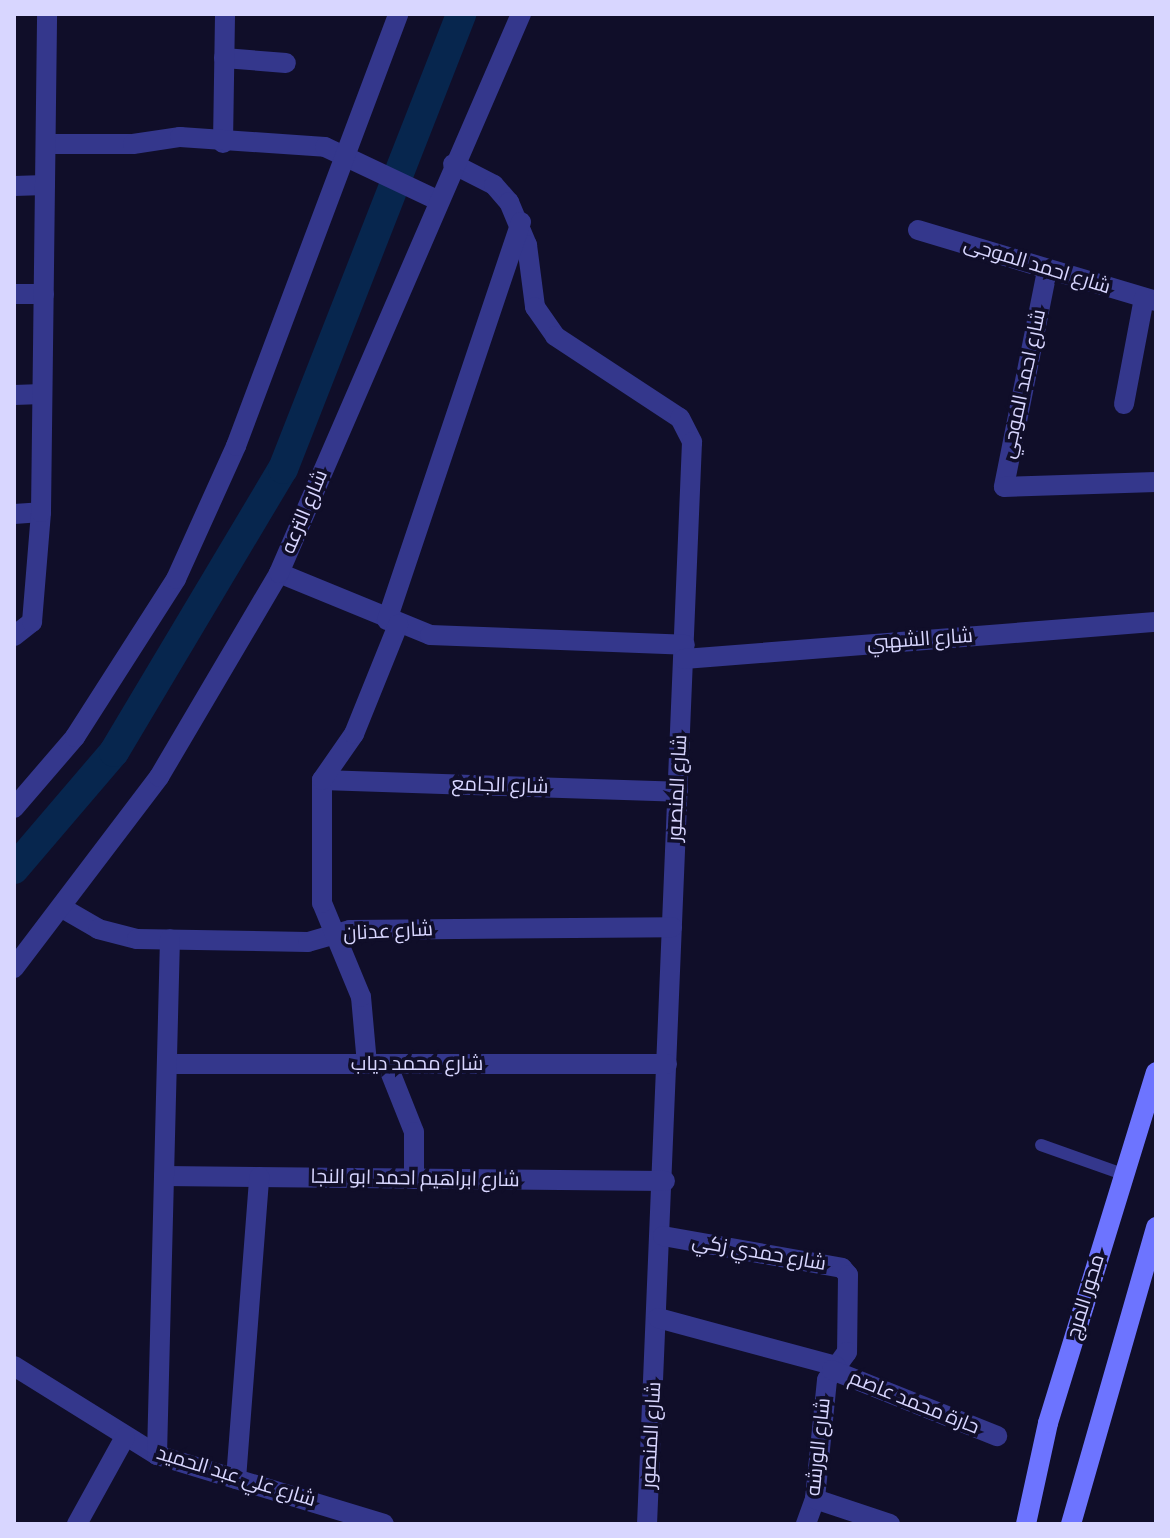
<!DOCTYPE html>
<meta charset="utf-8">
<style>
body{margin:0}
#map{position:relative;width:1170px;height:1538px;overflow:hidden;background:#100e29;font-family:"Source Sans 3",Cairo,sans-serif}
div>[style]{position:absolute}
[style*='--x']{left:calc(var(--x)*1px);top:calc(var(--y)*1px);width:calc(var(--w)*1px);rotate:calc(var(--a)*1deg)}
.canal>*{height:30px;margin:-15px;padding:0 15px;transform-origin:15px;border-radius:15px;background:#07264e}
.service>*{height:12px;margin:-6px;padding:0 6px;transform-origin:6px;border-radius:6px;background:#34378c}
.minor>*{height:20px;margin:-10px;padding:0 10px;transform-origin:10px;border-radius:10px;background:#34378c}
.secondary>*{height:20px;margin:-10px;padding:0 10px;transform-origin:10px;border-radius:10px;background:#6d74ff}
span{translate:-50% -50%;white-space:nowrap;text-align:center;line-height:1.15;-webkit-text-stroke:7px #100e29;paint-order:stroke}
.street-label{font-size:20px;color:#d8d6ff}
.frame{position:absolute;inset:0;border:16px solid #d8d6ff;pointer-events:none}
</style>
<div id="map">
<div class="canal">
<div style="--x:14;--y:869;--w:154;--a:-49.5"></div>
<div style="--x:114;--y:752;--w:330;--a:-59.2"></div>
<div style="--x:283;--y:469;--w:489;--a:-68.6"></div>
</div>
<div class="service">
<div style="--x:1041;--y:1145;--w:87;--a:19.5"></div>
</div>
<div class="minor">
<div style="--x:224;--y:58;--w:62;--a:4.6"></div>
<div style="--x:223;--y:143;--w:129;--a:-89.1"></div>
<div style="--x:46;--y:144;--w:87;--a:0"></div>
<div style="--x:133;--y:144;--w:48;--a:-8.5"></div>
<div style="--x:180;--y:137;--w:145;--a:3.9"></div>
<div style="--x:325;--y:147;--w:124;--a:25.3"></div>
<div style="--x:453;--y:164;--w:46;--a:27.1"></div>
<div style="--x:494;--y:185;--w:23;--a:49"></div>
<div style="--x:509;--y:202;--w:47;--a:67.3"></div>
<div style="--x:527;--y:245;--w:63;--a:82.6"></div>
<div style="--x:535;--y:307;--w:35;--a:55"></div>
<div style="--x:555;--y:336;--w:149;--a:33.3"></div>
<div style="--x:680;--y:418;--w:27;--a:63"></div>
<div style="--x:692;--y:442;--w:1083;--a:92.38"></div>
<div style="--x:14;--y:186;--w:31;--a:-2"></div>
<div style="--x:918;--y:230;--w:248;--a:16.6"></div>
<div style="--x:1047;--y:271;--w:220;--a:101.3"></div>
<div style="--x:1004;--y:487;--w:152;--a:-1.9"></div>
<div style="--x:14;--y:294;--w:30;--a:0"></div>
<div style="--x:14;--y:395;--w:28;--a:-2"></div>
<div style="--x:1124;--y:404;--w:108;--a:-79.3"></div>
<div style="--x:14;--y:514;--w:27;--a:-4"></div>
<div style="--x:279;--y:573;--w:163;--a:22.3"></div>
<div style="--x:430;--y:635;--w:255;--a:2.2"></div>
<div style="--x:387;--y:620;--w:420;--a:-71.4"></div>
<div style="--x:14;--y:636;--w:23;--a:-38"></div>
<div style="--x:32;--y:622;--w:110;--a:-85.3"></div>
<div style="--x:41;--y:512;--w:498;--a:-89.3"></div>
<div style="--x:684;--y:659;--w:473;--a:-4.5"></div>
<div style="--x:322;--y:780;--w:356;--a:1.9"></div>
<div style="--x:14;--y:808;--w:94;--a:-49.3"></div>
<div style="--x:75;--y:737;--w:188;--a:-57.4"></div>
<div style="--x:176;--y:579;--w:146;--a:-65.7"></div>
<div style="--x:236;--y:446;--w:461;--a:-69.4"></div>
<div style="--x:64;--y:909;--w:39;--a:30"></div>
<div style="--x:98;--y:929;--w:40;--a:14.4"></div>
<div style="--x:137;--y:939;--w:171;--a:1"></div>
<div style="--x:308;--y:942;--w:44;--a:-15.9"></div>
<div style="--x:350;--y:930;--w:322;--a:-0.5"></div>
<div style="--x:14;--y:968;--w:240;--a:-52.8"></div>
<div style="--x:159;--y:777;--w:237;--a:-59.5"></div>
<div style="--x:279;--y:573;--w:609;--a:-66.59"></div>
<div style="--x:167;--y:1064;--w:500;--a:0"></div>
<div style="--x:367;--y:1064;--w:67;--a:-95.1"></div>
<div style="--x:361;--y:997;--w:102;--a:-112.5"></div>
<div style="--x:322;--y:903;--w:123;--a:-90"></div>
<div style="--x:322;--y:780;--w:56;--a:-55.2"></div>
<div style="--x:354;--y:734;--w:118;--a:-68"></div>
<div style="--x:387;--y:1064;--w:73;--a:68.3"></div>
<div style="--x:414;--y:1132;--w:47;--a:90"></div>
<div style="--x:164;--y:1176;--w:501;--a:0.57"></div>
<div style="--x:663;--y:1236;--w:182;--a:10.1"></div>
<div style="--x:842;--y:1268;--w:9;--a:49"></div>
<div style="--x:848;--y:1275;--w:77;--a:90.7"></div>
<div style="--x:847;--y:1352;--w:34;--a:126"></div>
<div style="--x:827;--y:1380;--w:120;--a:95.8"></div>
<div style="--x:815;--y:1499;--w:27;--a:110"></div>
<div style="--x:658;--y:1318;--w:184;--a:15.1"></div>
<div style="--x:14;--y:1366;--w:168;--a:31.9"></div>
<div style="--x:157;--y:1455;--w:237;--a:16.9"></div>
<div style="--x:832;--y:1370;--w:178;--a:21.8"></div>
<div style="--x:157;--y:1455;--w:516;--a:-88.56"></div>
<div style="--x:236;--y:1479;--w:303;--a:-85.6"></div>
<div style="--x:815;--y:1499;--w:79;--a:18.4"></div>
<div style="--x:77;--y:1524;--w:99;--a:-61.1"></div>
</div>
<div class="secondary">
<div style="--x:1026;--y:1524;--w:103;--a:-77.7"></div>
<div style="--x:1048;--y:1423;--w:367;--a:-72.9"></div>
<div style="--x:1071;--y:1524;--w:309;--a:-74"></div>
</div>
<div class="street-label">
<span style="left:1037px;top:266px;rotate:17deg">شارع احمد الموجى</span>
<span style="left:1024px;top:384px;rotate:-78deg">شارع احمد الموجي</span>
<span style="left:305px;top:512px;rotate:-67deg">شارع الترعه</span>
<span style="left:920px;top:640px;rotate:-4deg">شارع الشهبي</span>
<span style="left:500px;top:786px;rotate:2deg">شارع الجامع</span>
<span style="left:678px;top:788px;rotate:-87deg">شارع المنصور</span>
<span style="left:388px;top:932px;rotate:-3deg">شارع عدنان</span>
<span style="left:417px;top:1064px">شارع محمد دياب</span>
<span style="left:415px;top:1179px;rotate:1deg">شارع ابراهيم احمد ابو النجا</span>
<span style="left:759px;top:1253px;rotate:10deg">شارع حمدي زكي</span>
<span style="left:1086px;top:1297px;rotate:-73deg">محور المرج</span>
<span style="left:914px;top:1403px;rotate:22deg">حارة محمد عاصم</span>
<span style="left:652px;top:1435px;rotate:-87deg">شارع المنصور</span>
<span style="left:819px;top:1447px;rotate:-84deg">شارع الورشه</span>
<span style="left:236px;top:1477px;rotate:17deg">شارع علي عبد الحميد</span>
</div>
<div class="frame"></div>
</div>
